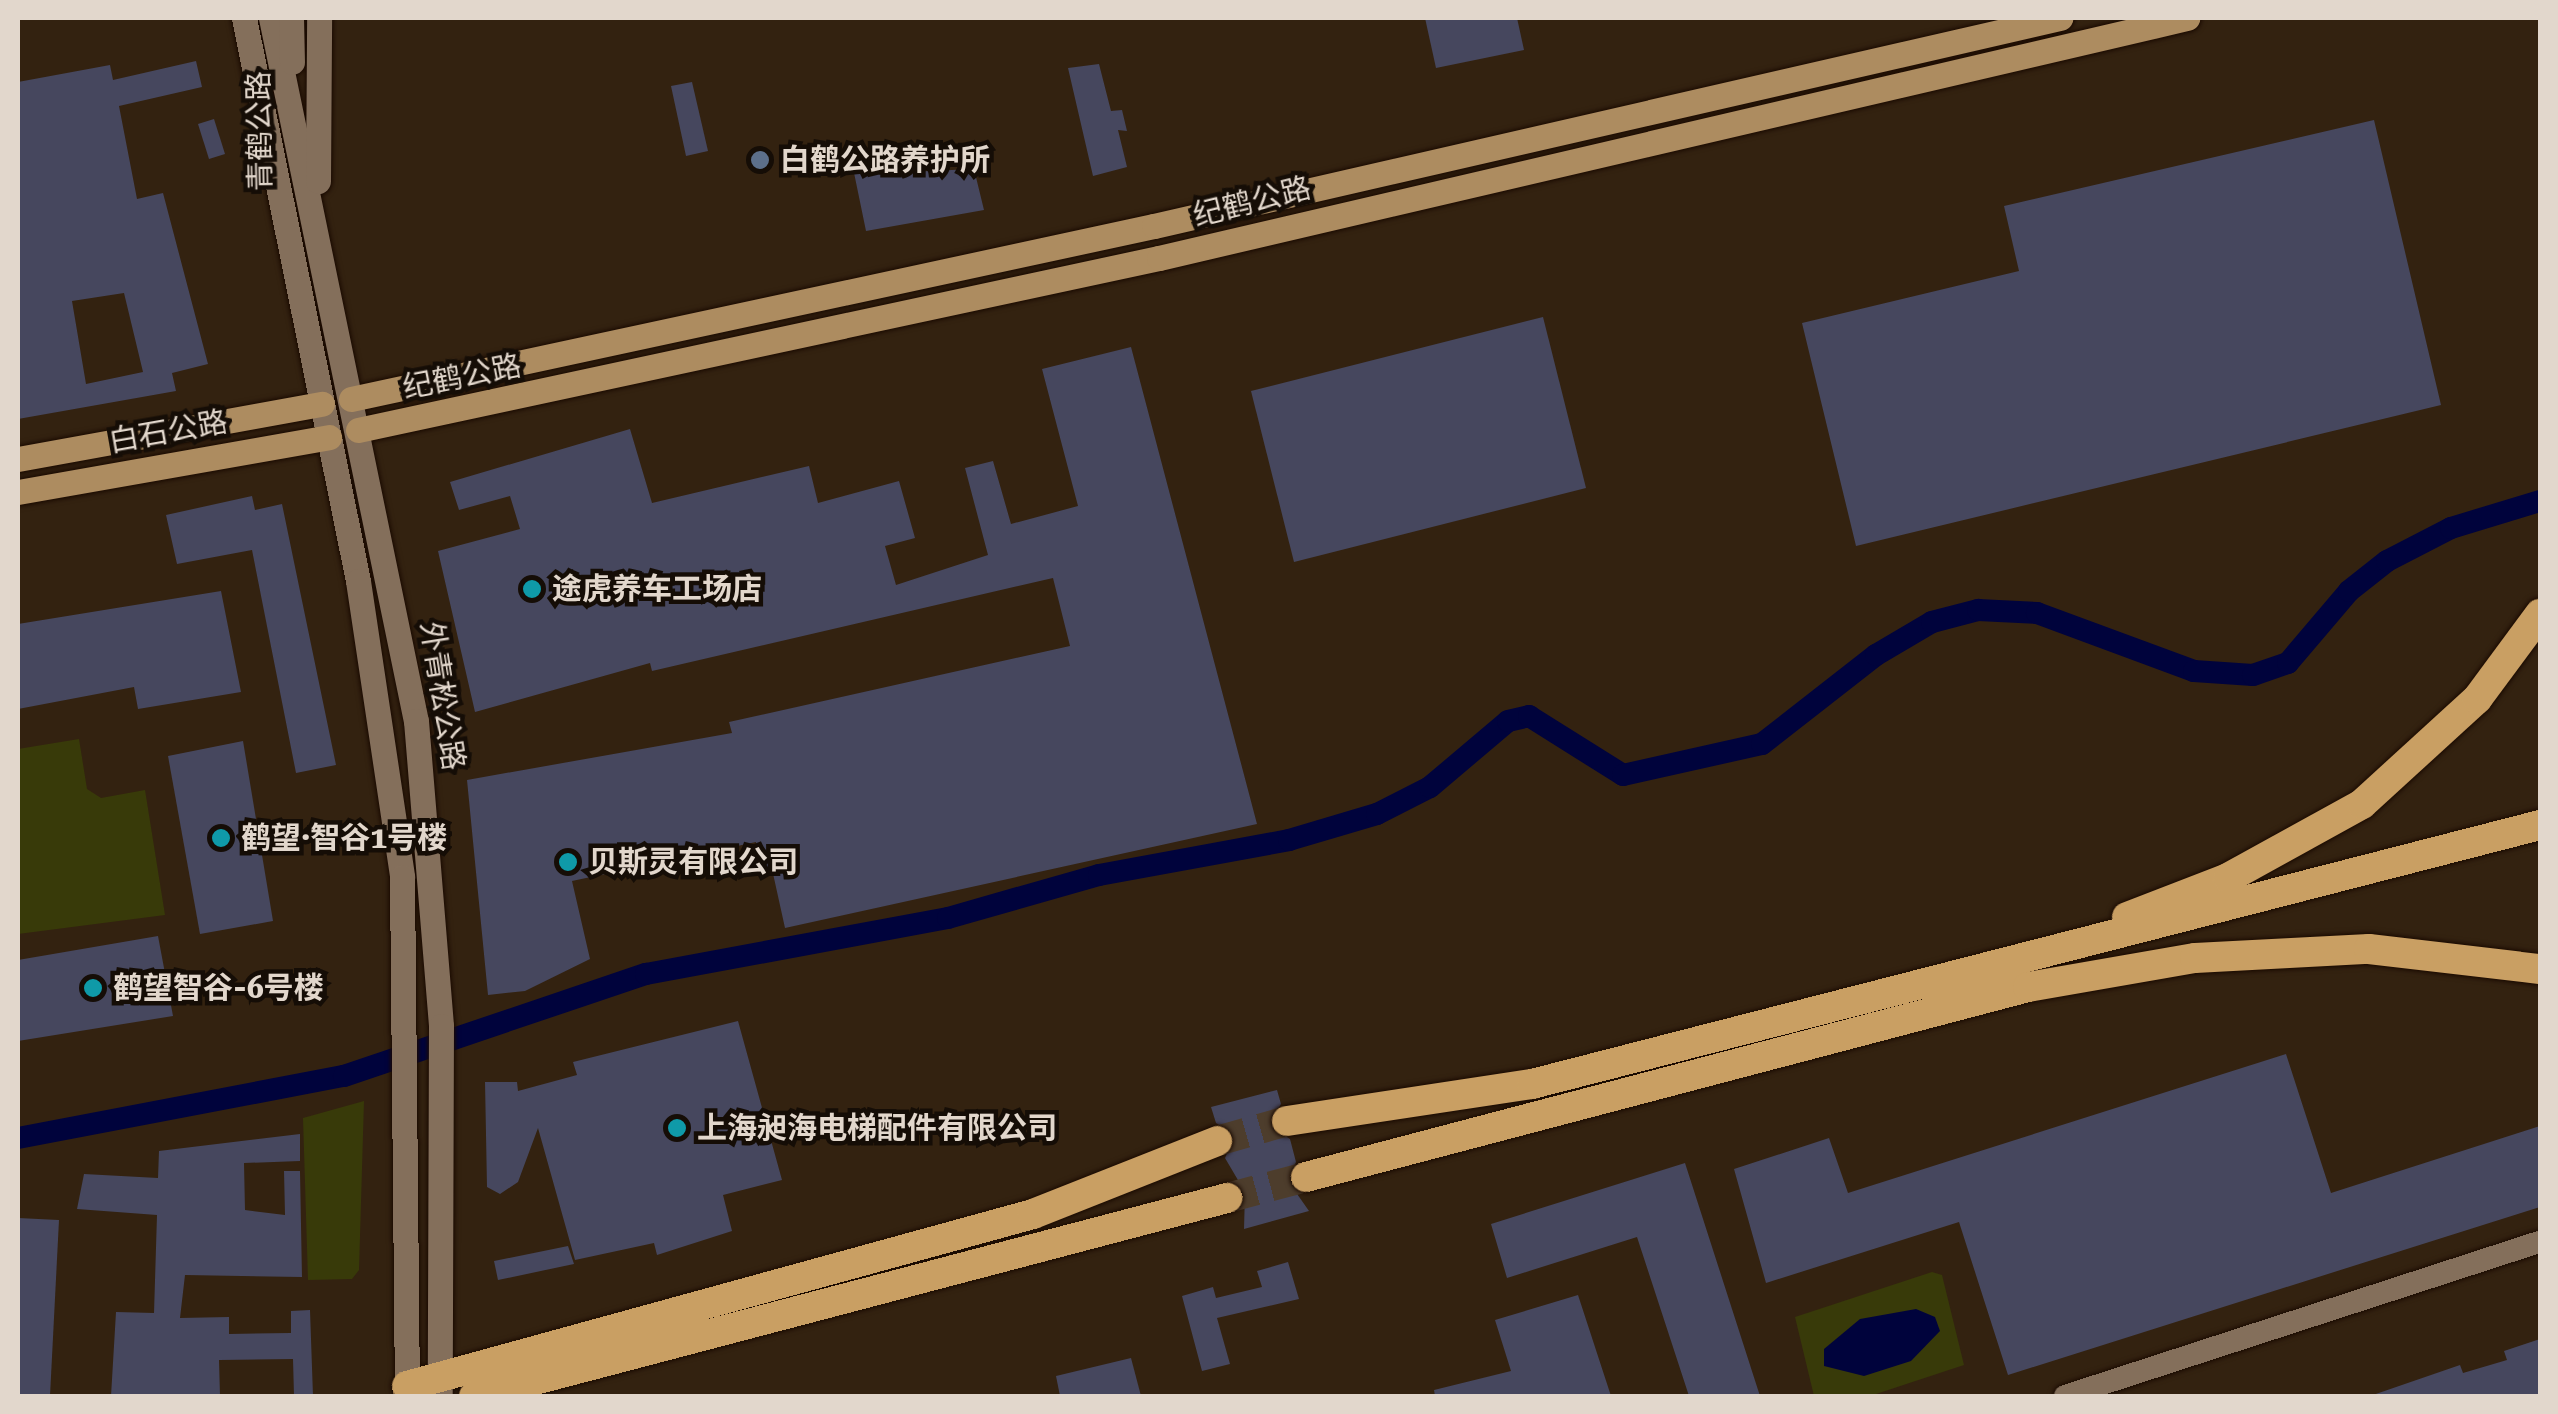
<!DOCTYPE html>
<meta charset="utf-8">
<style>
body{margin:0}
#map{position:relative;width:2558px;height:1414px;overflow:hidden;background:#332210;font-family:"Roboto Serif","Noto Sans SC",serif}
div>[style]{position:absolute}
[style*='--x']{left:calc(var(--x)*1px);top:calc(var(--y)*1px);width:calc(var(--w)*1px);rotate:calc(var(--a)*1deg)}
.green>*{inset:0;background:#383a09}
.water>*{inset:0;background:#00033c}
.canal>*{height:22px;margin:-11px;padding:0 11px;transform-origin:11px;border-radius:11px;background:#00033c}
.building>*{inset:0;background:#46475e}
.motorway-tunnel>*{height:30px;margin-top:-15px;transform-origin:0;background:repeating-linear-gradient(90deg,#4d3d2c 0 30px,transparent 0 45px)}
.roads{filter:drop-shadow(0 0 2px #1a0a00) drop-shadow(0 0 2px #1a0a00)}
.minor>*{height:22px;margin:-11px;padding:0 11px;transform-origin:11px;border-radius:11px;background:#846f5b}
.secondary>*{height:25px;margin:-12.5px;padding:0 12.5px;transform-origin:12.5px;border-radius:12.5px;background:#846f5b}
.primary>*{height:25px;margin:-12.5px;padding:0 12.5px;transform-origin:12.5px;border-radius:12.5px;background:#ad8c60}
.motorway>*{height:30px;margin:-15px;padding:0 15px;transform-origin:15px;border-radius:15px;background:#c99f63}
.dots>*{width:28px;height:28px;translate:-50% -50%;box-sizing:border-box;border:5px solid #150d06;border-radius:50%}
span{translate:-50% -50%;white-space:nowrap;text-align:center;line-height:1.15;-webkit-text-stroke:9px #150d06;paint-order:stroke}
.street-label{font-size:30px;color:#e2d7cc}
.poi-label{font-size:30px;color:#e2d7cc;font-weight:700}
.left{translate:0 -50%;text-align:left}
.frame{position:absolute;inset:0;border:20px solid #e2d7cc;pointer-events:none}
</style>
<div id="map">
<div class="green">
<div style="clip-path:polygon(79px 739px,87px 789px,101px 798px,145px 790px,165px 915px,18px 934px,18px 749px)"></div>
<div style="clip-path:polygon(364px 1101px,359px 1270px,352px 1279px,308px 1280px,303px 1118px)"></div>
<div style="clip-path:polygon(1932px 1272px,1942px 1275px,1964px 1365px,1870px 1396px,1814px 1396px,1795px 1317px)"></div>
</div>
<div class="water">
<div style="clip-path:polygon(1916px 1309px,1935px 1317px,1940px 1331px,1911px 1361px,1864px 1376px,1824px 1366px,1824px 1349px,1860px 1319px)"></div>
</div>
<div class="canal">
<div style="--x:18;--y:1138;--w:332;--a:-10.8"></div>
<div style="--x:344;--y:1076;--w:319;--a:-18.7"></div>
<div style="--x:646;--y:974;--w:307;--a:-10.5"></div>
<div style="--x:948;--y:918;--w:157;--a:-15.9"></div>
<div style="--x:1099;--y:875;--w:193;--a:-10.4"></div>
<div style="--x:1289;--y:840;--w:92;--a:-16.5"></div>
<div style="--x:1377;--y:814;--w:59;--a:-27"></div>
<div style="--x:1430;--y:787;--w:102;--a:-40.2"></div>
<div style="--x:1508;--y:721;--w:22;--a:-13"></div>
<div style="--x:1529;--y:716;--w:111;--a:32.1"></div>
<div style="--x:1623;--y:775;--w:142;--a:-12.6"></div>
<div style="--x:1762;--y:744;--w:145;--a:-38"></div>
<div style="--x:1876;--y:655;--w:65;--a:-30.5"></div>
<div style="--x:1932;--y:622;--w:48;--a:-14.6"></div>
<div style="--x:1978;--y:610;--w:59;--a:2.9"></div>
<div style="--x:2037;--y:613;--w:167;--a:20.3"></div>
<div style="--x:2194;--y:671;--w:59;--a:3.9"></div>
<div style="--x:2253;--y:675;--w:37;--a:-19"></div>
<div style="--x:2288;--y:663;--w:94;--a:-49.7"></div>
<div style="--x:2349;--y:591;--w:48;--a:-38.3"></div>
<div style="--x:2387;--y:561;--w:72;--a:-27.3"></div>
<div style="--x:2451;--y:528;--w:93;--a:-16.9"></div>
</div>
<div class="building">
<div style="clip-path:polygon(1425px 18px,1517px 18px,1524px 50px,1436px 68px)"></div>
<div style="clip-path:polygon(evenodd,196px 61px,202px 87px,119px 106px,137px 199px,163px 193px,208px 364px,172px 373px,176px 391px,18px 419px,18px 82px,110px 65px,113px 80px,196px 61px,124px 293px,143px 372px,86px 384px,72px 301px,124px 293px)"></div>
<div style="clip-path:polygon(1099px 64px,1111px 111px,1122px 110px,1127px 131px,1118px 130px,1127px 167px,1093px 176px,1068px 68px)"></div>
<div style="clip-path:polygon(692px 82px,708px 151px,686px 156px,671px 86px)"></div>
<div style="clip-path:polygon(214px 119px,225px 154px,209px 159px,198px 124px)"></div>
<div style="clip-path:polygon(2374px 120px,2441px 405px,1856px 546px,1802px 323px,2019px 271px,2004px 206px)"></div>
<div style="clip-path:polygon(903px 152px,907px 172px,974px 169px,984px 210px,866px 231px,852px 163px)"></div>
<div style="clip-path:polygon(1543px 317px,1586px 488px,1294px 562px,1251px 391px)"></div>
<div style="clip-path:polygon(1131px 347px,1257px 824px,785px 928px,772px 869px,763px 871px,756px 842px,572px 881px,590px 959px,525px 991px,488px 995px,467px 780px,732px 733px,729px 722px,1070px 646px,1053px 578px,652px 671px,650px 663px,475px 712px,438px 551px,520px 529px,510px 496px,459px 510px,450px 482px,630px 429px,652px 503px,809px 466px,818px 503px,899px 481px,915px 538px,885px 546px,896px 585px,988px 555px,965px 468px,993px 461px,1011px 524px,1078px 506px,1042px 369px)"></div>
<div style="clip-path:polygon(252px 496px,255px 510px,282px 504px,336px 765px,296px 773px,252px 550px,177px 564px,166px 515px)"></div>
<div style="clip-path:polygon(221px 591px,241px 692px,138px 709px,134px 687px,18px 709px,18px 624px)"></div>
<div style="clip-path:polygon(243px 741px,273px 921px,200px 934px,168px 756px)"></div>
<div style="clip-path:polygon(158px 936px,173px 1016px,18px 1041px,18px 960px)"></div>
<div style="clip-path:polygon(738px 1021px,782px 1180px,723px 1195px,732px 1231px,657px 1255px,654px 1243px,575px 1260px,538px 1128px,518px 1182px,500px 1194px,487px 1187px,485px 1082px,517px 1082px,518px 1091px,577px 1075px,573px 1062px)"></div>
<div style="clip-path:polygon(2286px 1054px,2331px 1193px,2540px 1126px,2540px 1207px,2008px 1375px,1959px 1222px,1766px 1283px,1734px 1169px,1829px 1138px,1848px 1193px)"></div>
<div style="clip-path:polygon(1277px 1090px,1281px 1104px,1269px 1125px,1290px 1139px,1296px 1162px,1288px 1181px,1309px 1211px,1244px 1229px,1245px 1192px,1225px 1158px,1235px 1135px,1216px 1123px,1211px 1107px)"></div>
<div style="clip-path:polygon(300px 1134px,300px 1161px,244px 1163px,245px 1210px,285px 1215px,284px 1171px,300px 1171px,302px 1277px,185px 1275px,180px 1318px,229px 1317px,229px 1334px,291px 1333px,291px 1311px,310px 1310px,313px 1396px,294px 1396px,293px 1359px,219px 1360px,220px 1396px,111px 1396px,116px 1312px,154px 1313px,157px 1215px,77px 1209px,84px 1174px,158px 1178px,159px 1151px)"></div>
<div style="clip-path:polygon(1685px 1163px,1760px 1396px,1689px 1396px,1637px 1237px,1507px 1278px,1491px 1224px)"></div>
<div style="clip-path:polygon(18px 1218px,59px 1220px,50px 1396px,18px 1396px)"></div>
<div style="clip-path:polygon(568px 1246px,574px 1264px,498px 1280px,494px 1261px)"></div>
<div style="clip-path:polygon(1288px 1262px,1299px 1299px,1217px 1318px,1230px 1364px,1202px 1371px,1182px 1296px,1213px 1287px,1216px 1298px,1262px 1287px,1257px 1271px)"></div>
<div style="clip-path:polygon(1578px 1295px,1611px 1396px,1435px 1396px,1434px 1390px,1511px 1371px,1495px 1320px)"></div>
<div style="clip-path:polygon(2540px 1339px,2540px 1396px,2370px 1396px,2460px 1365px,2463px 1373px,2507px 1360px,2504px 1351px)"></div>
<div style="clip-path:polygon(1131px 1358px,1141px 1396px,1060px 1396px,1056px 1376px)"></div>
</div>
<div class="motorway-tunnel">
<div style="--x:1217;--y:1141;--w:73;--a:-15.9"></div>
<div style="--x:1227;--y:1198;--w:82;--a:-14.9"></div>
</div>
<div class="roads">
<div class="minor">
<div style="--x:2065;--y:1396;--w:499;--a:-18"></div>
</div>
<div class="secondary">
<div style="--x:244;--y:18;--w:574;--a:78.55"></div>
<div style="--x:358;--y:581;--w:299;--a:81.5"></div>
<div style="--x:402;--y:877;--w:519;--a:89.45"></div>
<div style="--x:271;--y:18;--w:718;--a:78.35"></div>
<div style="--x:416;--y:721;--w:306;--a:85.3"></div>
<div style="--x:441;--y:1026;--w:370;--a:90.2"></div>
<div style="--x:291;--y:18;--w:44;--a:88.7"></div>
<div style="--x:318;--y:181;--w:163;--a:-89.6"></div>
</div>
<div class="primary">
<div style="--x:351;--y:399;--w:821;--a:-12.16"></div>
<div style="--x:1154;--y:226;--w:930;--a:-12.93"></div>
<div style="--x:358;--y:430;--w:819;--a:-12.12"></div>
<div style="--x:1159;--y:258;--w:1056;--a:-13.14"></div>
<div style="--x:18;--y:459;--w:309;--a:-10.3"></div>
<div style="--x:18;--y:492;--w:316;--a:-10"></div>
</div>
<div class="motorway">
<div style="--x:2127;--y:917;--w:108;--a:-21.1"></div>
<div style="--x:2228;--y:878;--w:153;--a:-28.9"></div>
<div style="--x:2362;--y:804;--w:156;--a:-42.4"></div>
<div style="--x:2477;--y:699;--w:106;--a:-53.5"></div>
<div style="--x:1287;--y:1121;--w:248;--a:-8.6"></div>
<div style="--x:1532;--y:1084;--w:1041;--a:-14.41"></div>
<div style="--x:1306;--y:1177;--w:747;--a:-14.74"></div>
<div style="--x:2028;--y:987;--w:169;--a:-9.9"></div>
<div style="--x:2195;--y:958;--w:174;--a:-3"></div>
<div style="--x:2369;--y:949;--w:172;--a:6.7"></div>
<div style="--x:407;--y:1386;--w:649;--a:-15.36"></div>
<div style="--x:1033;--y:1214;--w:198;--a:-21.6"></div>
<div style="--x:474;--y:1396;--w:779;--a:-14.73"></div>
</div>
</div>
<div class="dots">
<div style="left:760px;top:160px;background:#5c6f8a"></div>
<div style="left:532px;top:589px;background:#0f9aa8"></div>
<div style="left:221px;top:838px;background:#0f9aa8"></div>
<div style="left:568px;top:862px;background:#0f9aa8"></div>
<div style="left:93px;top:988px;background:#0f9aa8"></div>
<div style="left:677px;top:1128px;background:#0f9aa8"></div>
</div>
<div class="street-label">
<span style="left:260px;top:131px;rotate:-91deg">青鹤公路</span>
<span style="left:1252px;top:202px;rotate:-14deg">纪鹤公路</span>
<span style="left:462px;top:377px;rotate:-11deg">纪鹤公路</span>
<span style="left:168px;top:432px;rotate:-10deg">白石公路</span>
<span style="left:442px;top:696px;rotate:81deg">外青松公路</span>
</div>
<div class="poi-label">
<span class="left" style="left:780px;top:160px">白鹤公路养护所</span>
<span class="left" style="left:552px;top:589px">途虎养车工场店</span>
<span class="left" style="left:241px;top:838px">鹤望·智谷1号楼</span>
<span class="left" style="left:588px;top:862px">贝斯灵有限公司</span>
<span class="left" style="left:113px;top:988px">鹤望智谷-6号楼</span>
<span class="left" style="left:697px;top:1128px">上海昶海电梯配件有限公司</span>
</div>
<div class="frame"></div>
</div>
